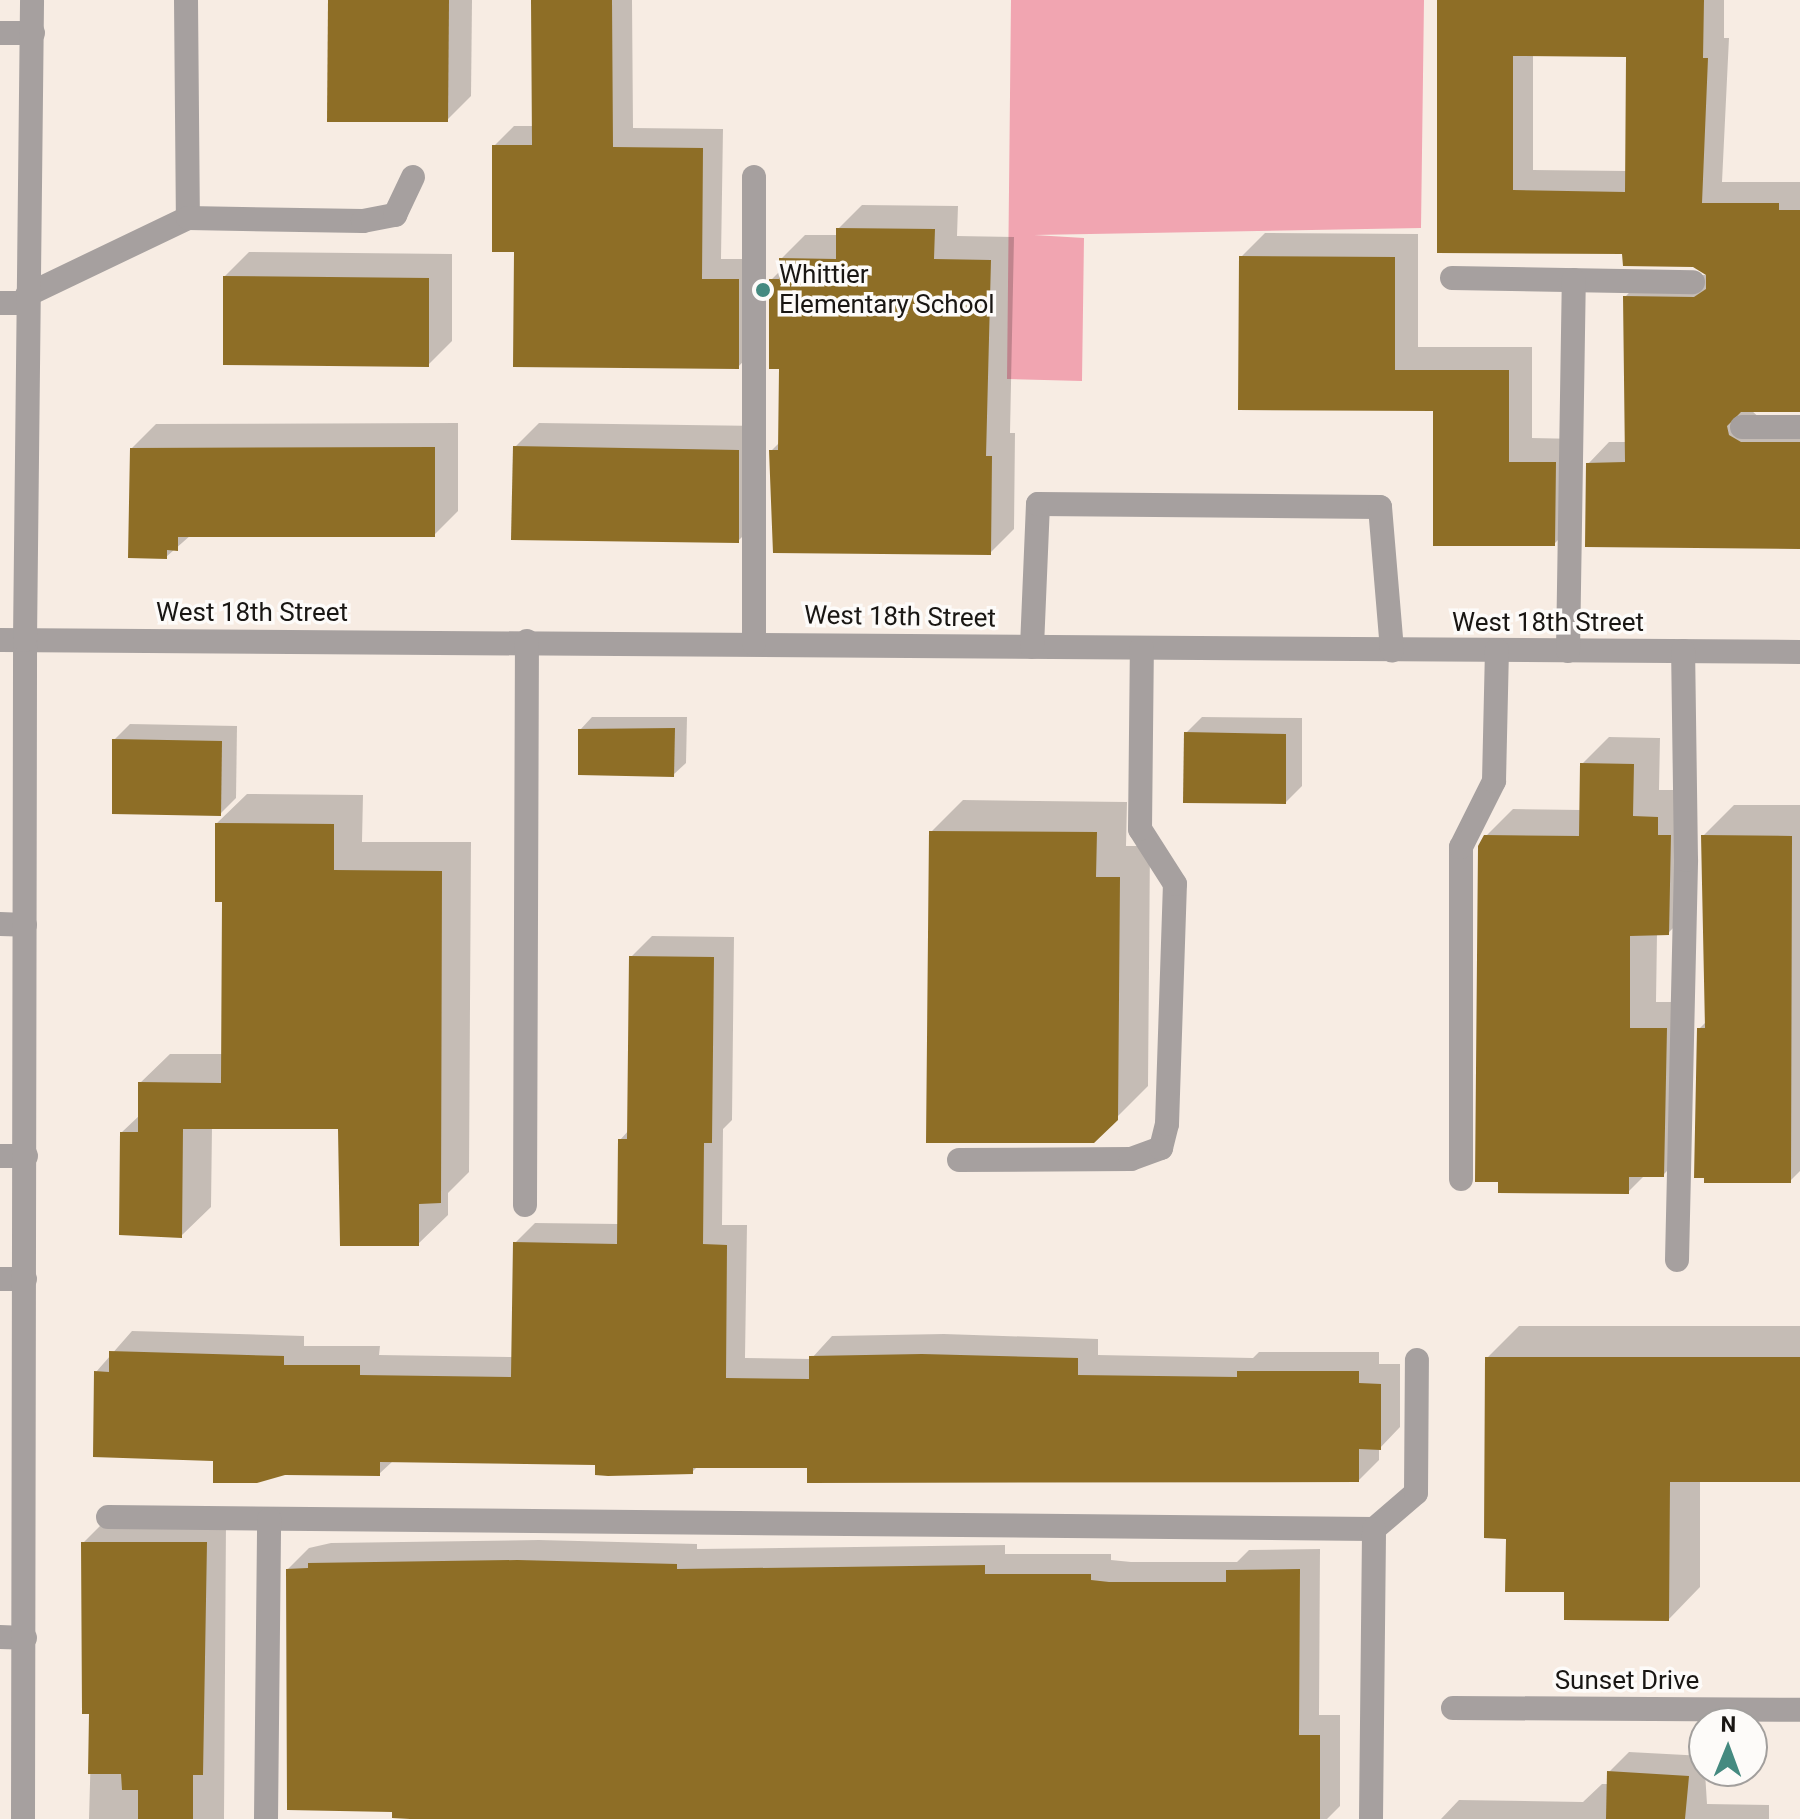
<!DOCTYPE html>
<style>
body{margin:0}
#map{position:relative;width:1800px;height:1819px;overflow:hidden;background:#f7ece3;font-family:Roboto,sans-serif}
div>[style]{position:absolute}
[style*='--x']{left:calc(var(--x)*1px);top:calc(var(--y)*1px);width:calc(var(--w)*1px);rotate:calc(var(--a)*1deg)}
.green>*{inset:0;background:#f1a5b1}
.shadow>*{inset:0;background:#0003}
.building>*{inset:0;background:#8e6e26}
.minor>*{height:24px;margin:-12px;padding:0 12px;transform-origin:12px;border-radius:12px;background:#a6a09f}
.dots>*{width:22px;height:22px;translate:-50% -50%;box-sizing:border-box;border:4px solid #fdfbf9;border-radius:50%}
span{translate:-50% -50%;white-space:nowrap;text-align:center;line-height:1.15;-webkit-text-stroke:7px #fdfbf9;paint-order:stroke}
.poi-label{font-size:26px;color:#191613}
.left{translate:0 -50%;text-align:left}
.street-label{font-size:26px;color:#191613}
.north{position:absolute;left:1688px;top:1707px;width:80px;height:80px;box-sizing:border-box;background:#fdfbf9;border:2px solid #a29f9d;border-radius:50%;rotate:1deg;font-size:22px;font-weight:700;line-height:32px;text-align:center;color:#191613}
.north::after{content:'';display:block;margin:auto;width:28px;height:36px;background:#458a80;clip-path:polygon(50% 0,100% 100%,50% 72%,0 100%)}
</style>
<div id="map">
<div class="green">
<div style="clip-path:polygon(1011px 0,1424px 0,1421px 228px,1034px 235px,1084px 238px,1082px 381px,1007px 379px)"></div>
</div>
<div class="shadow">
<div style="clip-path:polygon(328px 0,472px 0,471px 96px,447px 120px,329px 120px)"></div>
<div style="clip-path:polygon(533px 0,632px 0,633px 128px,723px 129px,721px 259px,758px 259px,758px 346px,738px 367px,516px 250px,494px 146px,514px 126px,534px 126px)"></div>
<div style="clip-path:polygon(evenodd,1439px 0,1724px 0,1724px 38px,1729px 38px,1722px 182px,1800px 182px,1800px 410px,1751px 410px,1763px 421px,1800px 421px,1800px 546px,1588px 464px,1609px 442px,1627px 442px,1625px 297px,1646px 275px,1711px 275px,1694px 265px,1624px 252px,1439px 251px,1439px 0,1533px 54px,1628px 56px,1627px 171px,1533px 170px,1533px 54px)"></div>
<div style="clip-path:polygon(862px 205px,958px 206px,957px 236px,1014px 237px,1010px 433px,1015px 433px,1014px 529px,990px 553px,771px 451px,780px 442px,781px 367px,771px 280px,781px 270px,781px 259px,805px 235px,838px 235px,838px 229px)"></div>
<div style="clip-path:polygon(1265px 233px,1418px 234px,1418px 347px,1532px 347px,1532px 438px,1579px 439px,1578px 520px,1554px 544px,1435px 409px,1241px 257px)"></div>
<div style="clip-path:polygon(249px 252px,452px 254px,452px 341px,428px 365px,225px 276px)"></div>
<div style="clip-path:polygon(458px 423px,458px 511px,434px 535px,191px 535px,166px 557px,132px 448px,156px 424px)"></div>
<div style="clip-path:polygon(539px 423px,762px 426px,762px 517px,738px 541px,515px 447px)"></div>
<div style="clip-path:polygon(592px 717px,687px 717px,686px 763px,673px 775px,580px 730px)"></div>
<div style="clip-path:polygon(1202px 717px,1302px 718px,1302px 786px,1286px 802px,1186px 733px)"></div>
<div style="clip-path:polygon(130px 724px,237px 726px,236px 798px,220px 814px,114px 740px)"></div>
<div style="clip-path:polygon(1609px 737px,1660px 738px,1659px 790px,1684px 790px,1696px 906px,1668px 933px,1657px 934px,1656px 1002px,1694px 1002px,1690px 1148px,1663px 1175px,1645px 1175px,1628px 1192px,1485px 837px,1513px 809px,1581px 810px,1582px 764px)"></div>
<div style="clip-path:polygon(247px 794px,363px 795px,362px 842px,471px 842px,469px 1172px,448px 1193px,448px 1215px,418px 1244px,340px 1127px,212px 1127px,211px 1207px,181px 1236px,122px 1132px,140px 1115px,140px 1083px,170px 1054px,223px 1054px,224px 901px,217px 823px)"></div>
<div style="clip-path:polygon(963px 800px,1127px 802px,1126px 846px,1150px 846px,1148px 1086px,1093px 1141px,931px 832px)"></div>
<div style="clip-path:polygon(1734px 805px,1800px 805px,1800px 1171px,1790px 1181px,1699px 1029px,1707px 1021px,1703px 836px)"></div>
<div style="clip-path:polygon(652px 936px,734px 937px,732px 1120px,723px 1129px,722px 1225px,747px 1225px,745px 1358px,811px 1359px,832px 1336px,944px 1334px,1098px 1339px,1098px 1355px,1253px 1358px,1259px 1352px,1379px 1352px,1379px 1364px,1400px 1364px,1400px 1427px,1379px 1449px,1379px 1460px,1359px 1480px,809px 1466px,698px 1466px,692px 1472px,597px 1463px,393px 1461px,379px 1474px,215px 1459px,96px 1372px,132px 1331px,304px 1336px,304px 1346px,380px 1346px,379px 1355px,513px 1357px,515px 1243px,535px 1223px,619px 1224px,620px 1140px,629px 1130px,631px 957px)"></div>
<div style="clip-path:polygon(1519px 1326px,1800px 1326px,1800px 1480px,1700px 1480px,1700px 1587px,1669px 1619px,1566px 1590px,1508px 1537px,1487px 1358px)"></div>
<div style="clip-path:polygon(103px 1523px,226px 1523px,224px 1819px,89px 1819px,92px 1712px,83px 1543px)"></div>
<div style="clip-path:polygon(539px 1540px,697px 1544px,697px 1549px,1005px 1545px,1005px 1554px,1111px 1554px,1111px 1560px,1131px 1562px,1237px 1562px,1249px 1550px,1320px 1549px,1319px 1715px,1340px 1715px,1340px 1806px,1327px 1819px,412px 1819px,288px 1569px,309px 1548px,331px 1543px)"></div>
<div style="clip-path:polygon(1629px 1752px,1704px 1756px,1707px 1804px,1769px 1805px,1769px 1819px,1441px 1819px,1459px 1800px,1583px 1802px,1602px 1784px,1609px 1784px,1609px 1772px)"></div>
</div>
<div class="building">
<div style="clip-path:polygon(328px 0,449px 0,448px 122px,327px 122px)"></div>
<div style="clip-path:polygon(531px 0,612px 0,613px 147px,703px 148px,702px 279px,739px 279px,739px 369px,513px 367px,514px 252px,492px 252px,492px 145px,532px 145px)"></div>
<div style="clip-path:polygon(evenodd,1437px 0,1704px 0,1703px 58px,1708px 58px,1702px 203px,1779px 203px,1779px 210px,1800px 210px,1800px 412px,1741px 412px,1727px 426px,1729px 435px,1741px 442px,1800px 442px,1800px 549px,1585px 547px,1586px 463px,1625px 462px,1623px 296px,1694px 297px,1706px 289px,1706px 275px,1693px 267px,1623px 266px,1622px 254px,1437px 253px,1437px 0,1513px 56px,1626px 57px,1625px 192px,1513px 190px,1513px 56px)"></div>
<div style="clip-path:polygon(836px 228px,935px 229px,934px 259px,991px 260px,986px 456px,992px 456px,991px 555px,773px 553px,769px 450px,778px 450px,779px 369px,769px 369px,769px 279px,779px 279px,779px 258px,836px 259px)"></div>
<div style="clip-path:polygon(1239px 256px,1395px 257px,1395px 370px,1509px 370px,1509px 462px,1556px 462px,1555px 546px,1433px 546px,1433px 411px,1238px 410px)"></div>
<div style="clip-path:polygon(223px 276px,429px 278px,429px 367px,223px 365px)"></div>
<div style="clip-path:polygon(513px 446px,739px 450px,739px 543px,511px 540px)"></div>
<div style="clip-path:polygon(435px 447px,435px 537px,178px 537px,178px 551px,167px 550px,167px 559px,128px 558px,130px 448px)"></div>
<div style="clip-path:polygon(675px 728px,674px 777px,578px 775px,578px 729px)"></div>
<div style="clip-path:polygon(1184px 732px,1286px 734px,1286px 804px,1183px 803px)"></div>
<div style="clip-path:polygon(112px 739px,222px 741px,221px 816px,112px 814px)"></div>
<div style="clip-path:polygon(1580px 763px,1634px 764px,1633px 816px,1658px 817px,1658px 835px,1671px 835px,1669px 935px,1630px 936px,1630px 1028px,1667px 1028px,1664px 1177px,1629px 1177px,1629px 1194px,1498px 1193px,1498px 1182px,1475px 1182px,1478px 846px,1484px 835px,1579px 836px)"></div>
<div style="clip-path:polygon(215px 823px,334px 824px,334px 870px,442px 871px,441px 1203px,419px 1204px,419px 1246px,340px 1246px,338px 1129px,183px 1129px,182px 1238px,119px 1235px,120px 1132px,138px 1132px,138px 1082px,221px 1083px,222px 902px,215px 902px)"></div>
<div style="clip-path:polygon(929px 831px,1097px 832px,1096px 877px,1120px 877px,1118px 1120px,1094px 1143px,926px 1143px)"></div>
<div style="clip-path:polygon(1701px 835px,1792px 836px,1791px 1183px,1704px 1183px,1704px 1178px,1694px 1178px,1697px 1028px,1705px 1028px)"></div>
<div style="clip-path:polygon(629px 956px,714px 957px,712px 1143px,704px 1143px,703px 1244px,727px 1245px,726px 1378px,809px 1379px,809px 1356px,922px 1354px,1078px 1358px,1078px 1375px,1237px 1377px,1237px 1371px,1359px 1371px,1359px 1383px,1381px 1384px,1381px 1450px,1359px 1449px,1359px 1482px,807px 1483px,807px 1468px,693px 1468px,693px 1474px,608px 1476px,595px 1475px,595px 1465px,380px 1462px,380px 1476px,285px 1475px,257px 1483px,213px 1483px,213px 1461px,93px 1457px,94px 1371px,109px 1372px,109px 1351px,284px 1356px,284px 1365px,360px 1365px,360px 1375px,511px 1377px,513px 1242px,617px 1244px,618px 1139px,627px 1139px)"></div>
<div style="clip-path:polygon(1485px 1357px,1800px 1357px,1800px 1482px,1670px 1482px,1669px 1621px,1564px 1620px,1564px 1592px,1505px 1592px,1506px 1539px,1484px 1538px)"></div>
<div style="clip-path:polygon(81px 1542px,207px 1542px,203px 1775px,193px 1775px,193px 1819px,138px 1819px,138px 1790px,122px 1790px,121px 1774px,88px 1774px,89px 1714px,82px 1714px)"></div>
<div style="clip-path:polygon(517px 1560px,677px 1564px,677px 1569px,985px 1565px,985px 1574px,1091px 1574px,1091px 1580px,1109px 1582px,1226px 1582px,1226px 1570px,1300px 1569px,1299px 1735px,1320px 1735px,1320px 1819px,410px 1819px,392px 1818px,392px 1812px,287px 1810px,286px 1569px,308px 1568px,308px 1563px)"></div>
<div style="clip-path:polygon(1607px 1771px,1689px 1776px,1685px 1819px,1606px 1819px)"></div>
</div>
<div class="minor">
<div style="--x:186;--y:0;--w:218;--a:89.5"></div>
<div style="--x:0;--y:33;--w:33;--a:0"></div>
<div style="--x:1452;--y:278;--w:241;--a:1"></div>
<div style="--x:27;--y:295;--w:178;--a:-25.6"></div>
<div style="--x:188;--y:218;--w:175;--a:1"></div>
<div style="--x:363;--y:221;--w:33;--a:-11"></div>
<div style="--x:395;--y:215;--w:42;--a:-64.7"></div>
<div style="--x:0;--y:303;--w:27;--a:0"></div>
<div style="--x:1742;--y:427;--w:58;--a:0"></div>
<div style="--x:0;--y:640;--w:1800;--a:0.38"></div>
<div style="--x:754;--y:644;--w:467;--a:-90"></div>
<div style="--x:1032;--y:647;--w:143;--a:-87.6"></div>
<div style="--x:1038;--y:504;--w:342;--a:0.5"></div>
<div style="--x:1380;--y:507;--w:144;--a:85.2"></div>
<div style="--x:1568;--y:651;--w:371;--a:-89.1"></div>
<div style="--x:0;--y:924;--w:25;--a:2"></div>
<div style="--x:0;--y:1156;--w:26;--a:0"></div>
<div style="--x:959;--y:1160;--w:172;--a:-0.3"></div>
<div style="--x:1131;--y:1159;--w:32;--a:-20"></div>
<div style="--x:1161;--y:1148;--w:25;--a:-76"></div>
<div style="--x:1167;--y:1124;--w:240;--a:-88.1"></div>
<div style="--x:1175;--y:884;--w:65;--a:-122.5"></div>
<div style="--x:1140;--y:829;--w:181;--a:-89.4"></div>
<div style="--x:1461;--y:1179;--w:332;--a:-90"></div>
<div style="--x:1461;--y:847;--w:74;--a:-63.4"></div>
<div style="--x:1494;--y:781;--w:131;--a:-88.7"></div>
<div style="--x:525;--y:1205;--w:564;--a:-89.8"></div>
<div style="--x:1677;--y:1260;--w:400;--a:-88.7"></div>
<div style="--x:1686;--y:860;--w:209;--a:-90.8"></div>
<div style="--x:0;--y:1279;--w:25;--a:0"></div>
<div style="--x:108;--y:1517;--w:1266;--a:0.54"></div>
<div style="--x:1374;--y:1529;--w:55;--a:-40.6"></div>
<div style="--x:1416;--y:1493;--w:133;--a:-89.6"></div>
<div style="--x:0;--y:1637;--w:25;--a:2"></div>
<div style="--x:1453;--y:1708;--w:347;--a:0.3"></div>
<div style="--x:23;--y:1819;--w:1179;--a:-89.9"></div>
<div style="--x:25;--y:640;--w:640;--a:-89.37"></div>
<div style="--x:266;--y:1819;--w:300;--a:-89.4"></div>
<div style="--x:1371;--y:1819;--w:290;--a:-89.4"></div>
</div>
<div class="dots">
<div style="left:763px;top:290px;background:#458a80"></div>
</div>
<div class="poi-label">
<span class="left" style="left:779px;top:290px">Whittier<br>Elementary School</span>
</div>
<div class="street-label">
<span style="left:252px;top:613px">West 18th Street</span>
<span style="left:900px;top:617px;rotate:1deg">West 18th Street</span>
<span style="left:1548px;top:623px">West 18th Street</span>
<span style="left:1627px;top:1681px">Sunset Drive</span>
</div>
<div class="north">N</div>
</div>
